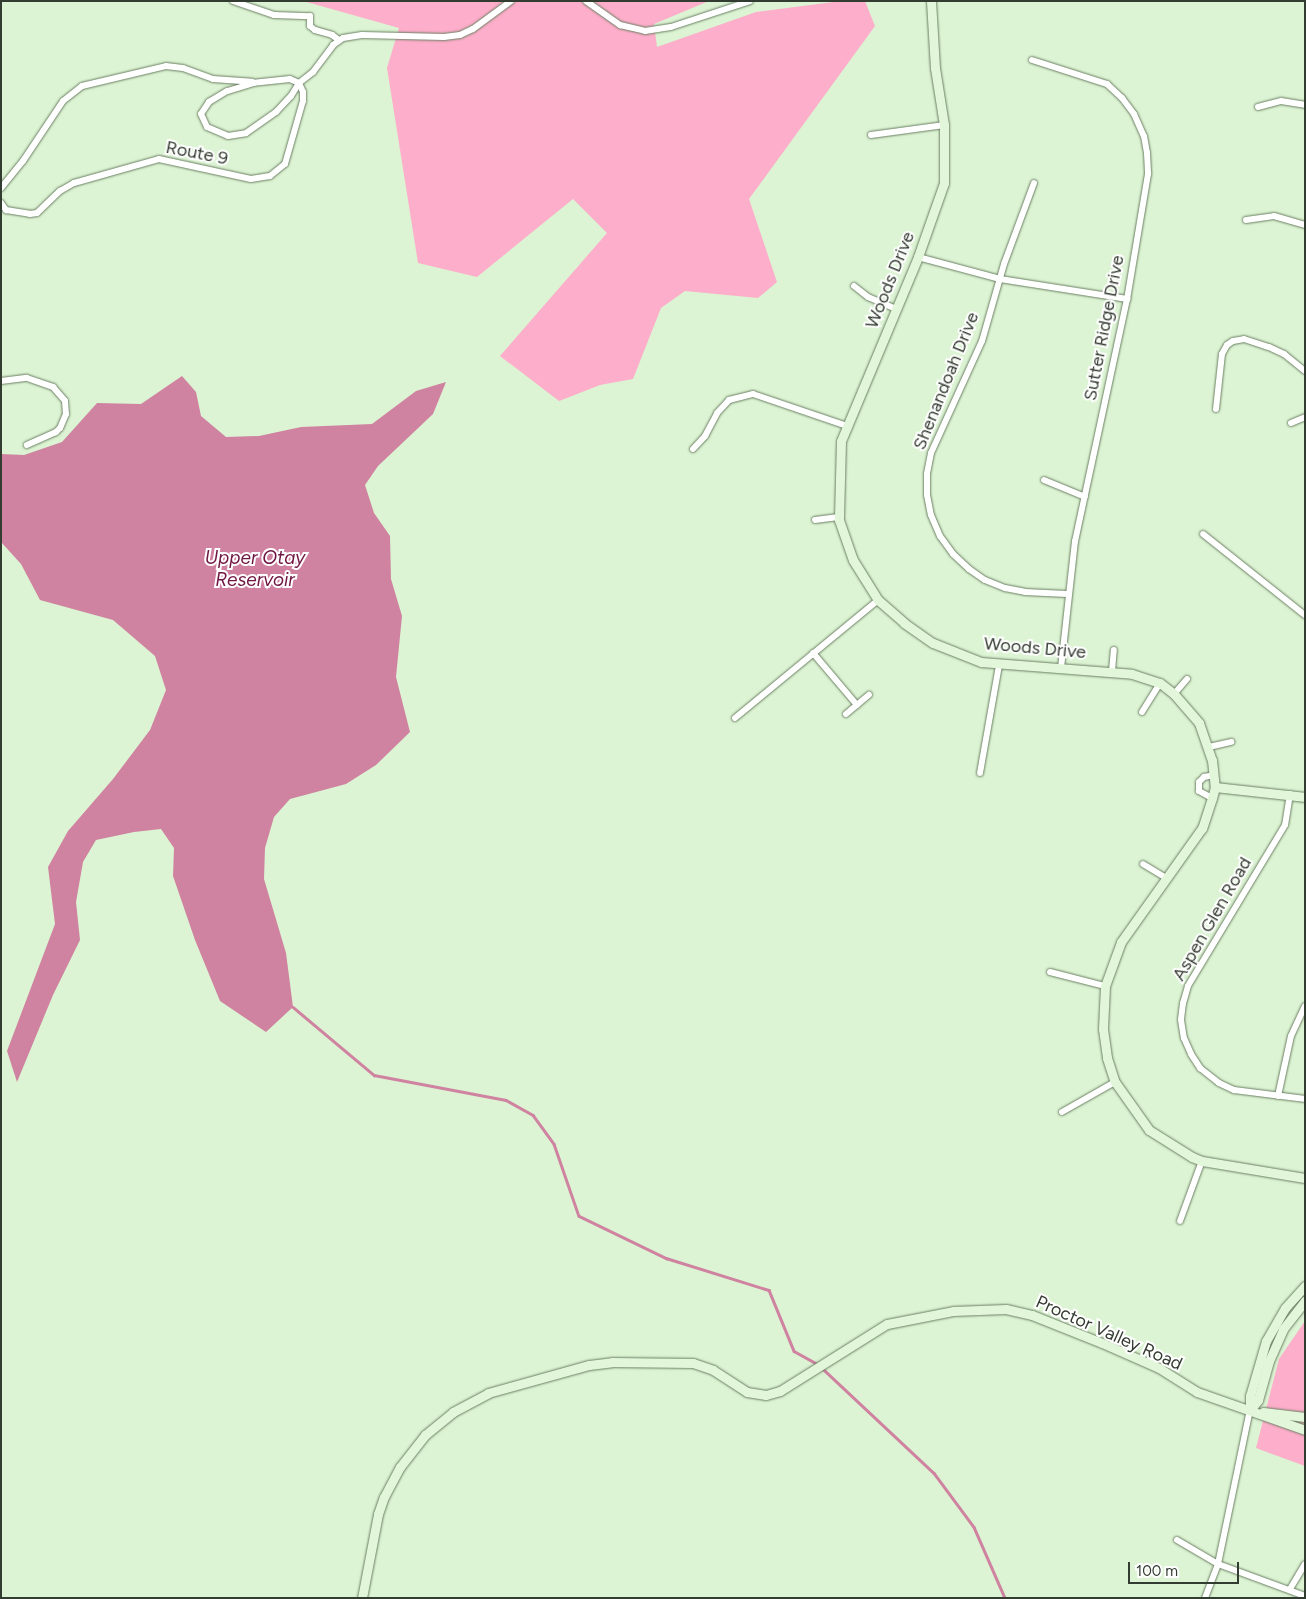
<!DOCTYPE html>
<style>
body{margin:0}
#map{position:relative;width:1306px;height:1599px;overflow:hidden;background:#dcf4d3;font-family:Figtree,sans-serif}
div>[style]{position:absolute}
[style*='--x']{left:calc(var(--x)*1px);top:calc(var(--y)*1px);width:calc(var(--w)*1px);rotate:calc(var(--a)*1deg)}
.green>*{inset:0;background:#fdaeca}
.water>*{inset:0;background:#cf83a0}
.stream>*{height:2.5px;margin:-1.25px;padding:0 1.25px;transform-origin:1.25px;border-radius:1.25px;background:#cf83a0}
.roads{filter:drop-shadow(0 0 1px #6b7f63) drop-shadow(0 0 1px #6b7f63)}
.street>*{height:6px;margin:-3px;padding:0 3px;transform-origin:3px;border-radius:3px;background:#fff}
.secondary>*{height:9px;margin:-4.5px;padding:0 4.5px;transform-origin:4.5px;border-radius:4.5px;background:#e2f7da}
span{translate:-50% -50%;white-space:nowrap;text-align:center;line-height:1.15;-webkit-text-stroke:4px #fff;paint-order:stroke}
.street-label{font-size:18px;color:#333c30}
.water-label{font-size:19px;color:#701642;font-style:italic}
.frame{position:absolute;inset:0;border:2px solid #333c30;pointer-events:none}
.scale{position:absolute;left:1128px;top:1562px;width:111px;height:22px;box-sizing:border-box;border:2px solid #333c30;border-top:0;padding-left:6px;font-size:15px;line-height:18px;white-space:nowrap;color:#333c30;-webkit-text-stroke:4px #fff;paint-order:stroke}
</style>
<div id="map">
<div class="green">
<div style="clip-path:polygon(303px 1px,709px 1px,654px 24px,657px 47px,756px 12px,841px 1px,865px 1px,875px 26px,749px 199px,777px 282px,758px 298px,685px 291px,661px 308px,633px 379px,600px 385px,559px 401px,500px 356px,607px 233px,573px 199px,477px 277px,418px 263px,387px 68px,399px 28px)"></div>
<div style="clip-path:polygon(1305px 1321px,1305px 1466px,1256px 1448px,1279px 1359px)"></div>
</div>
<div class="water">
<div style="clip-path:polygon(182px 376px,196px 392px,201px 416px,226px 437px,259px 436px,301px 427px,372px 424px,416px 391px,446px 382px,433px 414px,378px 466px,365px 485px,374px 513px,390px 536px,391px 579px,402px 616px,396px 677px,410px 732px,376px 765px,346px 784px,290px 799px,274px 817px,265px 848px,264px 879px,286px 953px,293px 1007px,266px 1032px,220px 1001px,195px 940px,173px 876px,174px 848px,161px 829px,134px 832px,96px 840px,83px 862px,76px 902px,80px 940px,53px 995px,17px 1082px,7px 1051px,55px 924px,48px 867px,68px 831px,113px 779px,150px 730px,166px 690px,155px 656px,113px 620px,40px 600px,21px 564px,1px 542px,1px 454px,24px 455px,62px 442px,97px 403px,141px 404px)"></div>
</div>
<div class="stream">
<div style="--x:293;--y:1007;--w:106;--a:40"></div>
<div style="--x:374;--y:1075;--w:134;--a:10.7"></div>
<div style="--x:506;--y:1100;--w:31;--a:29"></div>
<div style="--x:533;--y:1115;--w:36;--a:54"></div>
<div style="--x:554;--y:1144;--w:76;--a:70.9"></div>
<div style="--x:579;--y:1216;--w:97;--a:25.8"></div>
<div style="--x:666;--y:1258;--w:108;--a:17.3"></div>
<div style="--x:769;--y:1290;--w:66;--a:67.7"></div>
<div style="--x:794;--y:1351;--w:26;--a:29"></div>
<div style="--x:822;--y:1368;--w:154;--a:43.2"></div>
<div style="--x:934;--y:1473;--w:67;--a:53.5"></div>
<div style="--x:974;--y:1527;--w:77;--a:66.4"></div>
</div>
<div class="roads">
<div class="street">
<div style="--x:233;--y:1;--w:43;--a:18.9"></div>
<div style="--x:274;--y:15;--w:36;--a:2"></div>
<div style="--x:310;--y:16;--w:10;--a:90"></div>
<div style="--x:310;--y:26;--w:6;--a:39"></div>
<div style="--x:315;--y:30;--w:18;--a:16"></div>
<div style="--x:332;--y:35;--w:9;--a:36"></div>
<div style="--x:586;--y:1;--w:42;--a:35.2"></div>
<div style="--x:620;--y:25;--w:26;--a:13"></div>
<div style="--x:645;--y:31;--w:26;--a:-9"></div>
<div style="--x:671;--y:27;--w:83;--a:-18.2"></div>
<div style="--x:1032;--y:60;--w:79;--a:17.7"></div>
<div style="--x:1107;--y:84;--w:21;--a:43"></div>
<div style="--x:1122;--y:98;--w:20;--a:53"></div>
<div style="--x:1134;--y:114;--w:24;--a:66"></div>
<div style="--x:1144;--y:136;--w:17;--a:80"></div>
<div style="--x:1147;--y:153;--w:21;--a:87"></div>
<div style="--x:1148;--y:174;--w:127;--a:99.5"></div>
<div style="--x:1127;--y:299;--w:248;--a:102.1"></div>
<div style="--x:1075;--y:541;--w:128;--a:96.3"></div>
<div style="--x:1258;--y:107;--w:24;--a:-15"></div>
<div style="--x:1281;--y:101;--w:24;--a:9"></div>
<div style="--x:871;--y:135;--w:74;--a:-7.8"></div>
<div style="--x:1034;--y:183;--w:86;--a:110.3"></div>
<div style="--x:1004;--y:264;--w:80;--a:105.9"></div>
<div style="--x:982;--y:341;--w:123;--a:114.5"></div>
<div style="--x:931;--y:453;--w:21;--a:101"></div>
<div style="--x:927;--y:474;--w:21;--a:90"></div>
<div style="--x:927;--y:495;--w:20;--a:79"></div>
<div style="--x:931;--y:515;--w:23;--a:67"></div>
<div style="--x:940;--y:536;--w:22;--a:54"></div>
<div style="--x:953;--y:554;--w:22;--a:43"></div>
<div style="--x:969;--y:569;--w:19;--a:35"></div>
<div style="--x:985;--y:580;--w:22;--a:22"></div>
<div style="--x:1005;--y:588;--w:20;--a:11"></div>
<div style="--x:1025;--y:592;--w:42;--a:2.7"></div>
<div style="--x:1;--y:188;--w:35;--a:-51"></div>
<div style="--x:23;--y:161;--w:72;--a:-56.3"></div>
<div style="--x:63;--y:101;--w:24;--a:-38"></div>
<div style="--x:82;--y:86;--w:86;--a:-13.4"></div>
<div style="--x:166;--y:66;--w:17;--a:7"></div>
<div style="--x:183;--y:68;--w:32;--a:20"></div>
<div style="--x:213;--y:79;--w:39;--a:4"></div>
<div style="--x:1;--y:203;--w:9;--a:54"></div>
<div style="--x:6;--y:210;--w:24;--a:9"></div>
<div style="--x:30;--y:214;--w:7;--a:-8"></div>
<div style="--x:37;--y:213;--w:32;--a:-44"></div>
<div style="--x:60;--y:191;--w:16;--a:-30"></div>
<div style="--x:74;--y:183;--w:88;--a:-15.8"></div>
<div style="--x:159;--y:159;--w:94;--a:12.3"></div>
<div style="--x:251;--y:179;--w:19;--a:-9"></div>
<div style="--x:270;--y:176;--w:19;--a:-39"></div>
<div style="--x:285;--y:164;--w:66;--a:-74.1"></div>
<div style="--x:303;--y:101;--w:9;--a:-90"></div>
<div style="--x:303;--y:92;--w:10;--a:-114"></div>
<div style="--x:299;--y:83;--w:10;--a:-156"></div>
<div style="--x:290;--y:79;--w:36;--a:174"></div>
<div style="--x:254;--y:83;--w:28;--a:163"></div>
<div style="--x:227;--y:91;--w:21;--a:149"></div>
<div style="--x:209;--y:102;--w:14;--a:124"></div>
<div style="--x:201;--y:114;--w:14;--a:65"></div>
<div style="--x:207;--y:127;--w:23;--a:23"></div>
<div style="--x:228;--y:136;--w:18;--a:-9"></div>
<div style="--x:246;--y:133;--w:37;--a:-35"></div>
<div style="--x:276;--y:112;--w:22;--a:-47"></div>
<div style="--x:291;--y:96;--w:15;--a:-58"></div>
<div style="--x:299;--y:83;--w:18;--a:-38"></div>
<div style="--x:313;--y:72;--w:34;--a:-53"></div>
<div style="--x:333;--y:45;--w:12;--a:-35"></div>
<div style="--x:343;--y:38;--w:19;--a:-9"></div>
<div style="--x:362;--y:35;--w:82;--a:1.4"></div>
<div style="--x:444;--y:37;--w:16;--a:-7"></div>
<div style="--x:460;--y:35;--w:14;--a:-25"></div>
<div style="--x:473;--y:29;--w:47;--a:-36.4"></div>
<div style="--x:1246;--y:220;--w:28;--a:-8"></div>
<div style="--x:1274;--y:216;--w:32;--a:16"></div>
<div style="--x:918;--y:257;--w:85;--a:15"></div>
<div style="--x:1000;--y:279;--w:129;--a:8.9"></div>
<div style="--x:854;--y:286;--w:18;--a:38"></div>
<div style="--x:868;--y:297;--w:30;--a:23"></div>
<div style="--x:1;--y:381;--w:26;--a:-7"></div>
<div style="--x:27;--y:378;--w:28;--a:19"></div>
<div style="--x:53;--y:387;--w:18;--a:49"></div>
<div style="--x:65;--y:401;--w:13;--a:86"></div>
<div style="--x:66;--y:414;--w:15;--a:113"></div>
<div style="--x:60;--y:428;--w:6;--a:135"></div>
<div style="--x:56;--y:432;--w:32;--a:156"></div>
<div style="--x:1216;--y:409;--w:55;--a:-83.8"></div>
<div style="--x:1222;--y:354;--w:10;--a:-61"></div>
<div style="--x:1227;--y:345;--w:7;--a:-34"></div>
<div style="--x:1233;--y:341;--w:11;--a:-10"></div>
<div style="--x:1244;--y:339;--w:26;--a:18"></div>
<div style="--x:1269;--y:347;--w:17;--a:25"></div>
<div style="--x:1284;--y:354;--w:27;--a:39"></div>
<div style="--x:1291;--y:423;--w:15;--a:-23"></div>
<div style="--x:693;--y:449;--w:18;--a:-47"></div>
<div style="--x:705;--y:436;--w:26;--a:-62"></div>
<div style="--x:717;--y:413;--w:18;--a:-47"></div>
<div style="--x:729;--y:400;--w:25;--a:-14"></div>
<div style="--x:753;--y:394;--w:99;--a:18.8"></div>
<div style="--x:1044;--y:480;--w:44;--a:22.5"></div>
<div style="--x:815;--y:520;--w:24;--a:-7"></div>
<div style="--x:1203;--y:534;--w:130;--a:38.5"></div>
<div style="--x:813;--y:653;--w:68;--a:49.8"></div>
<div style="--x:1112;--y:671;--w:21;--a:-85"></div>
<div style="--x:1174;--y:694;--w:20;--a:-49"></div>
<div style="--x:1142;--y:712;--w:34;--a:-58"></div>
<div style="--x:846;--y:714;--w:30;--a:-40"></div>
<div style="--x:735;--y:718;--w:185;--a:-39.5"></div>
<div style="--x:1209;--y:747;--w:23;--a:-13"></div>
<div style="--x:980;--y:773;--w:110;--a:-80"></div>
<div style="--x:1290;--y:794;--w:31;--a:99"></div>
<div style="--x:1285;--y:825;--w:188;--a:121.1"></div>
<div style="--x:1188;--y:986;--w:18;--a:106"></div>
<div style="--x:1183;--y:1003;--w:17;--a:97"></div>
<div style="--x:1181;--y:1020;--w:18;--a:81"></div>
<div style="--x:1184;--y:1038;--w:17;--a:66"></div>
<div style="--x:1191;--y:1054;--w:17;--a:57"></div>
<div style="--x:1200;--y:1068;--w:24;--a:38"></div>
<div style="--x:1219;--y:1083;--w:17;--a:25"></div>
<div style="--x:1234;--y:1090;--w:72;--a:7.2"></div>
<div style="--x:1212;--y:798;--w:15;--a:-152"></div>
<div style="--x:1199;--y:791;--w:9;--a:-90"></div>
<div style="--x:1199;--y:782;--w:7;--a:-45"></div>
<div style="--x:1204;--y:777;--w:10;--a:-11"></div>
<div style="--x:1143;--y:864;--w:27;--a:31"></div>
<div style="--x:1050;--y:972;--w:57;--a:14.3"></div>
<div style="--x:1278;--y:1096;--w:61;--a:-77.8"></div>
<div style="--x:1291;--y:1036;--w:33;--a:-65"></div>
<div style="--x:1062;--y:1112;--w:61;--a:-29.5"></div>
<div style="--x:1180;--y:1221;--w:64;--a:-69.9"></div>
<div style="--x:1177;--y:1540;--w:48;--a:30.3"></div>
<div style="--x:1218;--y:1564;--w:93;--a:20.2"></div>
<div style="--x:1290;--y:1589;--w:29;--a:-59"></div>
<div style="--x:1205;--y:1598;--w:36;--a:-69"></div>
<div style="--x:1218;--y:1564;--w:157;--a:-78.3"></div>
</div>
<div class="secondary">
<div style="--x:931;--y:1;--w:67;--a:86.6"></div>
<div style="--x:935;--y:68;--w:58;--a:81"></div>
<div style="--x:944;--y:125;--w:58;--a:90"></div>
<div style="--x:944;--y:183;--w:78;--a:109.4"></div>
<div style="--x:918;--y:257;--w:199;--a:112.7"></div>
<div style="--x:841;--y:441;--w:79;--a:91.5"></div>
<div style="--x:839;--y:520;--w:42;--a:70.7"></div>
<div style="--x:853;--y:560;--w:47;--a:58"></div>
<div style="--x:878;--y:600;--w:35;--a:41"></div>
<div style="--x:904;--y:623;--w:35;--a:35"></div>
<div style="--x:933;--y:643;--w:52;--a:21.6"></div>
<div style="--x:981;--y:662;--w:151;--a:4.5"></div>
<div style="--x:1132;--y:674;--w:29;--a:18"></div>
<div style="--x:1160;--y:683;--w:18;--a:38"></div>
<div style="--x:1174;--y:694;--w:38;--a:49"></div>
<div style="--x:1199;--y:723;--w:39;--a:71"></div>
<div style="--x:1212;--y:760;--w:27;--a:84"></div>
<div style="--x:1215;--y:787;--w:11;--a:105"></div>
<div style="--x:1212;--y:798;--w:32;--a:108"></div>
<div style="--x:1202;--y:828;--w:140;--a:125.4"></div>
<div style="--x:1121;--y:942;--w:47;--a:110"></div>
<div style="--x:1105;--y:986;--w:43;--a:92.7"></div>
<div style="--x:1103;--y:1029;--w:29;--a:82"></div>
<div style="--x:1107;--y:1058;--w:25;--a:72"></div>
<div style="--x:1115;--y:1082;--w:59;--a:54.7"></div>
<div style="--x:1149;--y:1130;--w:51;--a:32.1"></div>
<div style="--x:1192;--y:1157;--w:11;--a:22"></div>
<div style="--x:1202;--y:1161;--w:104;--a:9.4"></div>
<div style="--x:1215;--y:787;--w:91;--a:6.3"></div>
<div style="--x:1250;--y:1410;--w:14;--a:-90"></div>
<div style="--x:1250;--y:1396;--w:57;--a:-73.8"></div>
<div style="--x:1266;--y:1341;--w:38;--a:-60"></div>
<div style="--x:1285;--y:1308;--w:30;--a:-48"></div>
<div style="--x:1250;--y:1410;--w:13;--a:-51"></div>
<div style="--x:1258;--y:1400;--w:41;--a:-74.2"></div>
<div style="--x:1269;--y:1361;--w:35;--a:-66"></div>
<div style="--x:1283;--y:1329;--w:36;--a:-52"></div>
<div style="--x:1263;--y:1412;--w:42;--a:6.8"></div>
<div style="--x:362;--y:1598;--w:86;--a:-79.2"></div>
<div style="--x:378;--y:1514;--w:18;--a:-71"></div>
<div style="--x:384;--y:1497;--w:34;--a:-62"></div>
<div style="--x:400;--y:1467;--w:41;--a:-52"></div>
<div style="--x:425;--y:1435;--w:36;--a:-39"></div>
<div style="--x:453;--y:1412;--w:40;--a:-28"></div>
<div style="--x:488;--y:1393;--w:105;--a:-15.5"></div>
<div style="--x:589;--y:1365;--w:23;--a:-7"></div>
<div style="--x:612;--y:1362;--w:81;--a:0.7"></div>
<div style="--x:693;--y:1363;--w:21;--a:19"></div>
<div style="--x:713;--y:1370;--w:40;--a:32.9"></div>
<div style="--x:747;--y:1392;--w:19;--a:9"></div>
<div style="--x:766;--y:1395;--w:15;--a:-16"></div>
<div style="--x:780;--y:1391;--w:126;--a:-32.1"></div>
<div style="--x:887;--y:1324;--w:67;--a:-11.1"></div>
<div style="--x:953;--y:1311;--w:53;--a:-2.2"></div>
<div style="--x:1006;--y:1309;--w:27;--a:13"></div>
<div style="--x:1032;--y:1315;--w:75;--a:21.8"></div>
<div style="--x:1102;--y:1343;--w:62;--a:23.7"></div>
<div style="--x:1159;--y:1368;--w:45;--a:32.3"></div>
<div style="--x:1197;--y:1392;--w:114;--a:19.4"></div>
</div>
</div>
<div class="street-label">
<span style="left:197px;top:153px;rotate:11deg">Route 9</span>
<span style="left:890px;top:280px;rotate:-68deg">Woods Drive</span>
<span style="left:1104px;top:328px;rotate:-79deg">Sutter Ridge Drive</span>
<span style="left:946px;top:381px;rotate:-68deg">Shenandoah Drive</span>
<span style="left:1035px;top:648px;rotate:5deg">Woods Drive</span>
<span style="left:1212px;top:919px;rotate:-60deg">Aspen Glen Road</span>
<span style="left:1109px;top:1333px;rotate:24deg">Proctor Valley Road</span>
</div>
<div class="water-label">
<span style="left:255px;top:569px">Upper Otay<br>Reservoir</span>
</div>
<div class="frame"></div>
<div class="scale">100 m</div>
</div>
